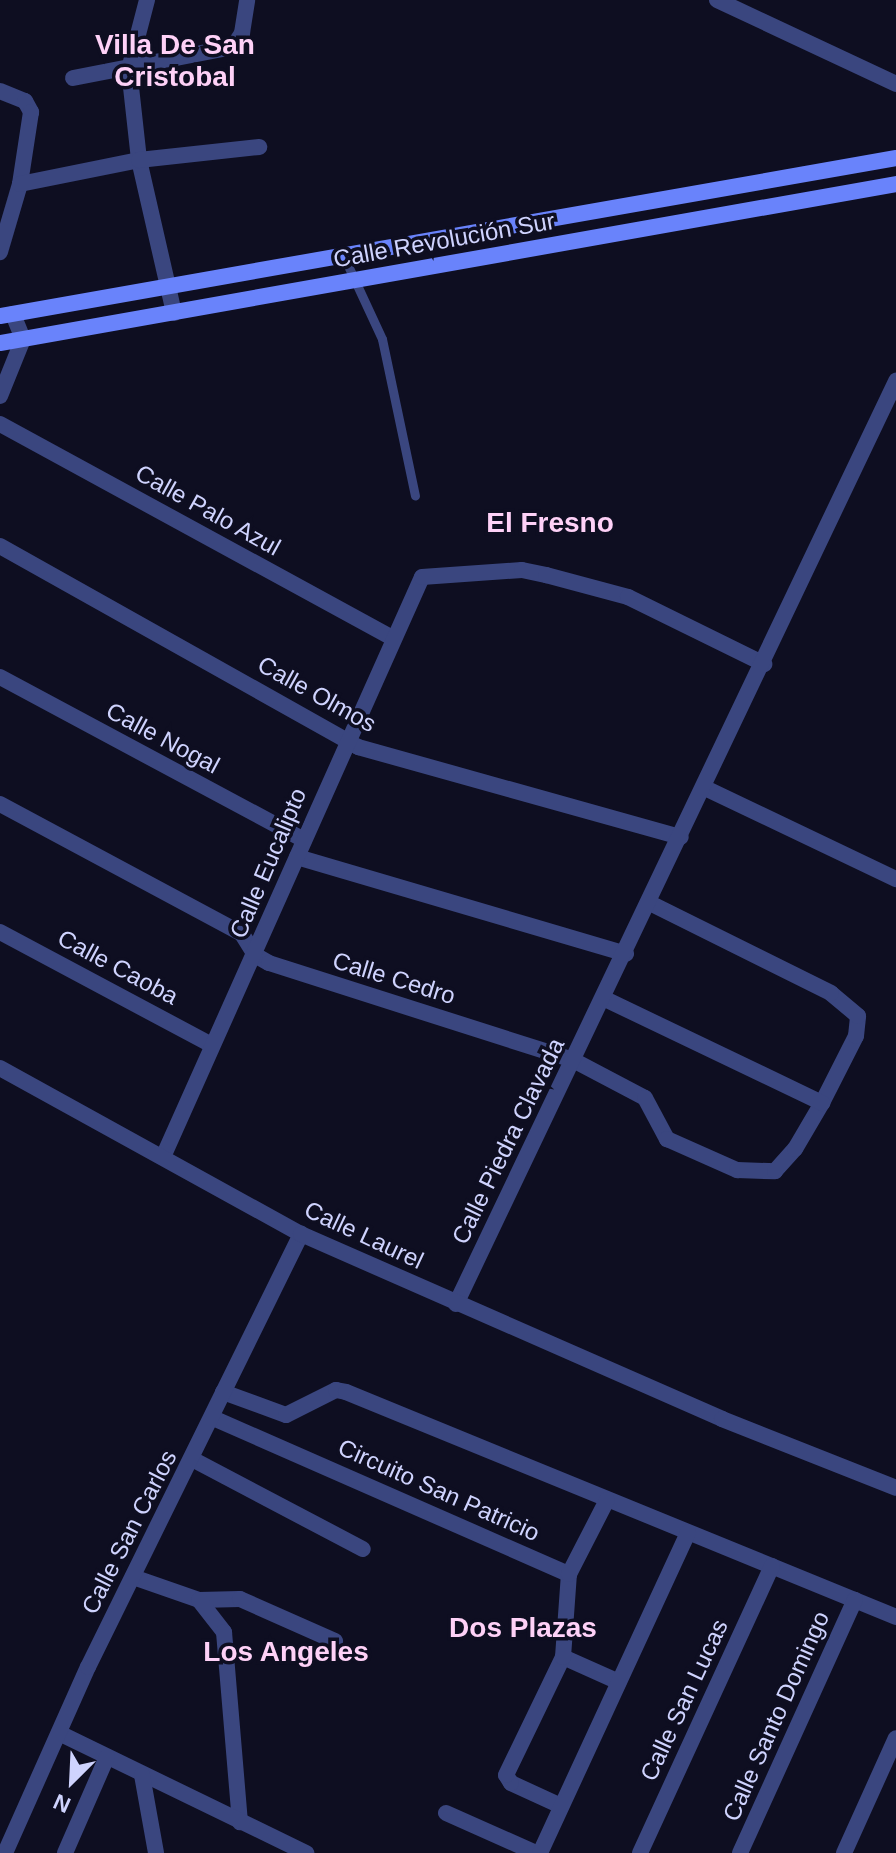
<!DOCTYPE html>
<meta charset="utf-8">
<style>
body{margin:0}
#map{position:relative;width:896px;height:1853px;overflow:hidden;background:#0e0e21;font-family:Arial,sans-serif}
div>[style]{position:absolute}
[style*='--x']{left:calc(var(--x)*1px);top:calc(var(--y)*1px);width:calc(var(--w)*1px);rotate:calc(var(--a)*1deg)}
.service>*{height:9px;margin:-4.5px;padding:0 4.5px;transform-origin:4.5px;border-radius:4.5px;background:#3a467f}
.minor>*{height:16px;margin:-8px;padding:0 8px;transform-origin:8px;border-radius:8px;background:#3a467f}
.tertiary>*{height:16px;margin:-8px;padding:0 8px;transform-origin:8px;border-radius:8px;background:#3a467f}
.secondary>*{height:16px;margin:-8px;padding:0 8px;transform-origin:8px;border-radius:8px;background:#6983fb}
span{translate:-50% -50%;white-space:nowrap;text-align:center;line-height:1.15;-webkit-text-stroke:7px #0e0e21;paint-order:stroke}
.street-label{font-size:24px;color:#cfd3fe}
.quarter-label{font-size:28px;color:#fed1f7;font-weight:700}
.north{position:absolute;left:32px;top:1741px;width:80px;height:80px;-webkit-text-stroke:6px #0e0e21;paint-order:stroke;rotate:204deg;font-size:22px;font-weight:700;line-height:32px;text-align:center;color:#cfd3fe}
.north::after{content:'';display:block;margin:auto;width:28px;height:36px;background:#cfd3fe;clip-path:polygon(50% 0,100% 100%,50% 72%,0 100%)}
</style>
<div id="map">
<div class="service">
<div style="--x:344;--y:257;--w:90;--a:65.1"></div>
<div style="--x:382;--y:339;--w:160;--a:78.1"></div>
</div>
<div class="minor">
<div style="--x:147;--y:0;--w:71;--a:104.6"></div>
<div style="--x:129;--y:69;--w:92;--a:83.7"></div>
<div style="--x:139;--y:160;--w:157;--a:77.1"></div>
<div style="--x:717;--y:0;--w:198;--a:25.1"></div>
<div style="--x:73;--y:78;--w:163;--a:-11"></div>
<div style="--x:233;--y:47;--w:17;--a:-57"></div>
<div style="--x:242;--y:33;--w:33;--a:-81"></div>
<div style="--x:0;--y:91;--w:27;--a:22"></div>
<div style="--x:25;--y:101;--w:13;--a:61"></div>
<div style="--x:31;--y:112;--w:73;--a:98.7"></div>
<div style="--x:20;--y:184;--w:71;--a:106.4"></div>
<div style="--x:20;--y:184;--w:121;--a:-11.4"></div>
<div style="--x:139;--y:160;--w:121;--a:-6.2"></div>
<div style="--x:0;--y:396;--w:61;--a:-68"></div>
<div style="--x:23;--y:339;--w:27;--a:-112"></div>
<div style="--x:0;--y:424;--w:447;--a:28.6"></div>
<div style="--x:0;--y:546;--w:411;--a:29.3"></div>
<div style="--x:358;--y:747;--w:335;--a:15.6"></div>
<div style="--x:0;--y:677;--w:345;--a:28.2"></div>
<div style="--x:705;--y:788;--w:212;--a:25.5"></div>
<div style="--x:0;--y:804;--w:275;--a:28.2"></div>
<div style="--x:242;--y:934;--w:25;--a:58"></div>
<div style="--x:255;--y:955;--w:16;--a:30"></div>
<div style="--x:269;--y:963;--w:319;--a:17.7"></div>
<div style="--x:573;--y:1060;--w:81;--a:27.8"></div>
<div style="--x:645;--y:1098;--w:47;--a:61.8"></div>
<div style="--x:667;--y:1139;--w:77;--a:23.9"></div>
<div style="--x:737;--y:1170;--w:38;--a:2"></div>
<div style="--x:775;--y:1171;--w:30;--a:-48"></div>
<div style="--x:795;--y:1149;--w:53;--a:-59.6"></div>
<div style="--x:822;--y:1103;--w:75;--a:-63.1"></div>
<div style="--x:856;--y:1036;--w:20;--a:-84"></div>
<div style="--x:858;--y:1016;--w:35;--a:-140"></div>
<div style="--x:831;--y:993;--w:202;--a:-153.6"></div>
<div style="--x:297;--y:857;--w:343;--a:16.4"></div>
<div style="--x:0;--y:932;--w:240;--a:28.1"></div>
<div style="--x:605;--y:999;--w:241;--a:25.6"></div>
<div style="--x:163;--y:1157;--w:635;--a:-65.94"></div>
<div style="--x:422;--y:577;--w:100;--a:-4"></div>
<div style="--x:522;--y:570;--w:25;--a:12"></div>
<div style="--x:546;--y:575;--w:85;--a:15"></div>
<div style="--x:628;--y:597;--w:152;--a:26.2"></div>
<div style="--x:456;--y:1304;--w:1023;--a:-64.51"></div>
<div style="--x:223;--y:1392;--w:67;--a:20.1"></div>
<div style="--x:286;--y:1415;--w:56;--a:-26.6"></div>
<div style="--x:336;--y:1390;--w:10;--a:11"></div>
<div style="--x:346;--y:1392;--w:594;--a:22.25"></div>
<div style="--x:213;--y:1418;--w:389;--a:23.7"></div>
<div style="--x:192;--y:1459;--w:193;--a:27.8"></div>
<div style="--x:133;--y:1577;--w:70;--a:19.2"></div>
<div style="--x:199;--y:1600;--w:41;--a:-1.4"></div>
<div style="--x:240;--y:1599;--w:104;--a:23.9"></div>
<div style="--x:199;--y:1600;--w:41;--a:52"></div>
<div style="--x:224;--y:1632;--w:191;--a:85.2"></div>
<div style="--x:563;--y:1657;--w:61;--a:24.1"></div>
<div style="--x:59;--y:1733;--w:275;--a:25.9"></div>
<div style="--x:142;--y:1775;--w:79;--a:79.8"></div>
<div style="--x:561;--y:1806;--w:55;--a:-155.3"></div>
<div style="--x:511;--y:1783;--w:9;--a:-122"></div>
<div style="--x:506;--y:1775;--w:131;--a:-64.2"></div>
<div style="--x:563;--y:1657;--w:83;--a:-85.9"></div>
<div style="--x:569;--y:1574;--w:83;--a:-62.8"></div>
<div style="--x:446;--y:1813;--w:98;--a:24"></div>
<div style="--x:5;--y:1853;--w:204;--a:-66"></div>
<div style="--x:88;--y:1667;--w:483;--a:-63.8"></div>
<div style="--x:65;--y:1853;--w:105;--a:-66.4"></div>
<div style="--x:540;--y:1853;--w:353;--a:-65.2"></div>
<div style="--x:640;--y:1853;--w:316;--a:-65.3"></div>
<div style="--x:740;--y:1853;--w:278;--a:-65.6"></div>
<div style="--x:844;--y:1853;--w:126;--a:-65.7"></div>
</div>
<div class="tertiary">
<div style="--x:0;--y:1068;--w:344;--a:28.9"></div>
<div style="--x:301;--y:1234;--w:460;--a:23.7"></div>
<div style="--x:722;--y:1419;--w:187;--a:21.6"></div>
</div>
<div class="secondary">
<div style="--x:0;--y:316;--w:910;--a:-10"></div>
<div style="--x:0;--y:343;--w:910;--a:-10.06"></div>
</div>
<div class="street-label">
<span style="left:444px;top:240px;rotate:-10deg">Calle Revolución Sur</span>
<span style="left:208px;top:510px;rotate:29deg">Calle Palo Azul</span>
<span style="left:317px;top:694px;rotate:29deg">Calle Olmos</span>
<span style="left:163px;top:738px;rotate:28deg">Calle Nogal</span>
<span style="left:268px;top:863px;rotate:-67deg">Calle Eucalipto</span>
<span style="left:118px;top:967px;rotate:28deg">Calle Caoba</span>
<span style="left:394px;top:978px;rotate:17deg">Calle Cedro</span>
<span style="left:508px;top:1141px;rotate:-64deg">Calle Piedra Clavada</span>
<span style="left:364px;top:1235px;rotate:25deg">Calle Laurel</span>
<span style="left:439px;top:1490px;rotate:24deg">Circuito San Patricio</span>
<span style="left:129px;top:1532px;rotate:-63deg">Calle San Carlos</span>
<span style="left:684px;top:1700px;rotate:-65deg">Calle San Lucas</span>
<span style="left:776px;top:1716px;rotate:-66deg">Calle Santo Domingo</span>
</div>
<div class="quarter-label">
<span style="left:175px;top:61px">Villa De San<br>Cristobal</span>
<span style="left:550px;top:523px">El Fresno</span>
<span style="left:523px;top:1628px">Dos Plazas</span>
<span style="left:286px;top:1652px">Los Angeles</span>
</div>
<div class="north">N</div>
</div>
